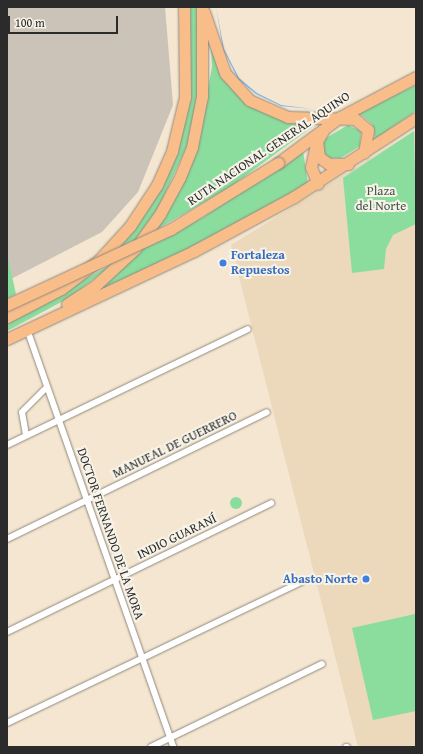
<!DOCTYPE html>
<meta charset="utf-8">
<style>
body{margin:0}
#map{position:relative;width:423px;height:754px;overflow:hidden;background:#f4e6d0;font-family:"Gentium Book Plus",serif}
div>[style]{position:absolute}
[style*='--x']{left:calc(var(--x)*1px);top:calc(var(--y)*1px);width:calc(var(--w)*1px);rotate:calc(var(--a)*1deg)}
.built>*{inset:0;background:#ecd8ba}
.industrial>*{inset:0;background:#cbc3b8}
.green>*{inset:0;background:#8bdd9e}
.round{border-radius:50%}
.water>*{inset:0;background:#79b4ea}
.roads{filter:drop-shadow(0 0 1px #90887e) drop-shadow(0 0 1px #90887e)}
.minor>*{height:6px;margin:-3px;padding:0 3px;transform-origin:3px;border-radius:3px;background:#fff}
.motorway>*{height:11px;margin:-5.5px;padding:0 5.5px;transform-origin:5.5px;border-radius:5.5px;background:#f8bd89}
.bridges{filter:drop-shadow(0 0 1px #90887e) drop-shadow(0 0 1px #90887e)}
.motorway-bridge>*{height:11px;margin:-5.5px;padding:0 5.5px;transform-origin:5.5px;border-radius:5.5px;background:#f8bd89}
.dots>*{width:11px;height:11px;translate:-50% -50%;box-sizing:border-box;border:2px solid #f7f3e8;border-radius:50%}
span{translate:-50% -50%;white-space:nowrap;text-align:center;line-height:1.15;-webkit-text-stroke:4px #f7f3e8;paint-order:stroke}
.street-label{font-size:13px;color:#2b2b2b}
.park-label{font-size:13px;color:#435848}
.shop-label{font-size:13px;color:#366cbe;font-weight:700}
.left{translate:0 -50%;text-align:left}
.right{translate:-100% -50%;text-align:right}
.frame{position:absolute;inset:0;border:8px solid #2b2b2b;pointer-events:none}
.scale{position:absolute;left:8px;top:16px;width:110px;height:18px;box-sizing:border-box;border:2px solid #2b2b2b;border-top:0;padding-left:5px;font-size:12px;line-height:14px;white-space:nowrap;color:#2b2b2b;-webkit-text-stroke:3px #f7f3e8;paint-order:stroke}
</style>
<div id="map">
<div class="built">
<div style="clip-path:polygon(416px 130px,416px 747px,358px 747px,231px 245px)"></div>
</div>
<div class="industrial">
<div style="clip-path:polygon(7px 7px,165px 7px,173px 105px,138px 192px,102px 232px,11px 279px,7px 263px)"></div>
</div>
<div class="green">
<div style="clip-path:polygon(188px 7px,197px 7px,198px 93px,187px 146px,159px 207px,136px 239px,116px 249px,151px 203px,190px 80px)"></div>
<div style="clip-path:polygon(211px 48px,252px 106px,279px 118px,316px 124px,230px 187px,154px 231px,200px 133px,212px 67px)"></div>
<div style="clip-path:polygon(416px 85px,416px 111px,375px 139px,372px 124px,359px 113px)"></div>
<div style="clip-path:polygon(348px 125px,361px 131px,360px 146px,341px 158px,328px 158px,322px 147px,326px 138px)"></div>
<div style="clip-path:polygon(414px 131px,416px 224px,393px 235px,386px 249px,384px 269px,352px 273px,343px 178px)"></div>
<div style="clip-path:polygon(303px 151px,308px 183px,214px 237px,97px 292px,141px 250px,202px 218px)"></div>
<div style="clip-path:polygon(7px 254px,16px 294px,7px 299px)"></div>
<div style="clip-path:polygon(118px 261px,67px 299px,7px 331px,7px 321px)"></div>
<div class="round" style="left:230px;top:497px;width:12px;height:12px"></div>
<div style="clip-path:polygon(415px 614px,416px 711px,373px 720px,352px 628px)"></div>
</div>
<div class="water">
<div style="clip-path:polygon(216px 7px,224px 49px,239px 78px,257px 93px,281px 105px,313px 109px,281px 106px,256px 94px,238px 79px,223px 49px)"></div>
</div>
<div class="roads">
<div class="minor">
<div style="--x:27;--y:329;--w:443;--a:70.7"></div>
<div style="--x:26;--y:435;--w:23;--a:-100"></div>
<div style="--x:22;--y:412;--w:35;--a:-45"></div>
<div style="--x:7;--y:445;--w:267;--a:-25.7"></div>
<div style="--x:7;--y:539;--w:289;--a:-26"></div>
<div style="--x:7;--y:632;--w:294;--a:-26"></div>
<div style="--x:7;--y:723;--w:326;--a:-25.6"></div>
<div style="--x:151;--y:747;--w:190;--a:-25.9"></div>
<div style="--x:346;--y:747;--w:1;--a:0"></div>
</div>
<div class="motorway">
<div style="--x:204;--y:12;--w:65;--a:71"></div>
<div style="--x:225;--y:73;--w:36;--a:48"></div>
<div style="--x:249;--y:100;--w:43;--a:23.6"></div>
<div style="--x:288;--y:117;--w:67;--a:1.7"></div>
<div style="--x:355;--y:119;--w:17;--a:40"></div>
<div style="--x:368;--y:130;--w:23;--a:100"></div>
<div style="--x:323;--y:131;--w:12;--a:121"></div>
<div style="--x:317;--y:141;--w:16;--a:83"></div>
<div style="--x:319;--y:157;--w:12;--a:35"></div>
<div style="--x:329;--y:164;--w:19;--a:0"></div>
<div style="--x:316;--y:144;--w:24;--a:102"></div>
<div style="--x:311;--y:167;--w:18;--a:68"></div>
<div style="--x:278;--y:163;--w:77;--a:-36.6"></div>
<div style="--x:340;--y:117;--w:86;--a:-27.8"></div>
<div style="--x:67;--y:304;--w:33;--a:-33"></div>
<div style="--x:95;--y:286;--w:54;--a:-42.8"></div>
<div style="--x:135;--y:249;--w:43;--a:-54.5"></div>
<div style="--x:160;--y:214;--w:42;--a:-61.6"></div>
<div style="--x:180;--y:177;--w:32;--a:-68"></div>
<div style="--x:192;--y:147;--w:52;--a:-78.9"></div>
<div style="--x:202;--y:96;--w:89;--a:-90"></div>
<div style="--x:7;--y:317;--w:61;--a:-27.4"></div>
<div style="--x:61;--y:289;--w:48;--a:-37.3"></div>
<div style="--x:99;--y:260;--w:46;--a:-47.6"></div>
<div style="--x:130;--y:226;--w:49;--a:-56.6"></div>
<div style="--x:157;--y:185;--w:37;--a:-66"></div>
<div style="--x:172;--y:151;--w:56;--a:-76.5"></div>
<div style="--x:185;--y:97;--w:90;--a:-90.6"></div>
<div style="--x:7;--y:339;--w:207;--a:-25.2"></div>
<div style="--x:194;--y:251;--w:114;--a:-28.4"></div>
<div style="--x:294;--y:197;--w:145;--a:-32.9"></div>
</div>
</div>
<div class="bridges">
<div class="motorway-bridge">
<div style="--x:7;--y:305;--w:181;--a:-24.9"></div>
<div style="--x:171;--y:229;--w:126;--a:-31.7"></div>
</div>
</div>
<div class="dots">
<div style="left:223px;top:263px;background:#3f7fe0"></div>
<div style="left:366px;top:579px;background:#3f7fe0"></div>
</div>
<div class="street-label">
<span style="left:269px;top:149px;rotate:-34deg">RUTA NACIONAL GENERAL AQUINO</span>
<span style="left:175px;top:445px;rotate:-26deg">MANUEAL DE GUERRERO</span>
<span style="left:110px;top:534px;rotate:71deg">DOCTOR FERNANDO DE LA MORA</span>
<span style="left:177px;top:537px;rotate:-26deg">INDIO GUARANÍ</span>
</div>
<div class="park-label">
<span style="left:381px;top:199px">Plaza<br>del Norte</span>
</div>
<div class="shop-label">
<span class="left" style="left:231px;top:263px">Fortaleza<br>Repuestos</span>
<span class="right" style="left:358px;top:579px">Abasto Norte</span>
</div>
<div class="frame"></div>
<div class="scale">100 m</div>
</div>
